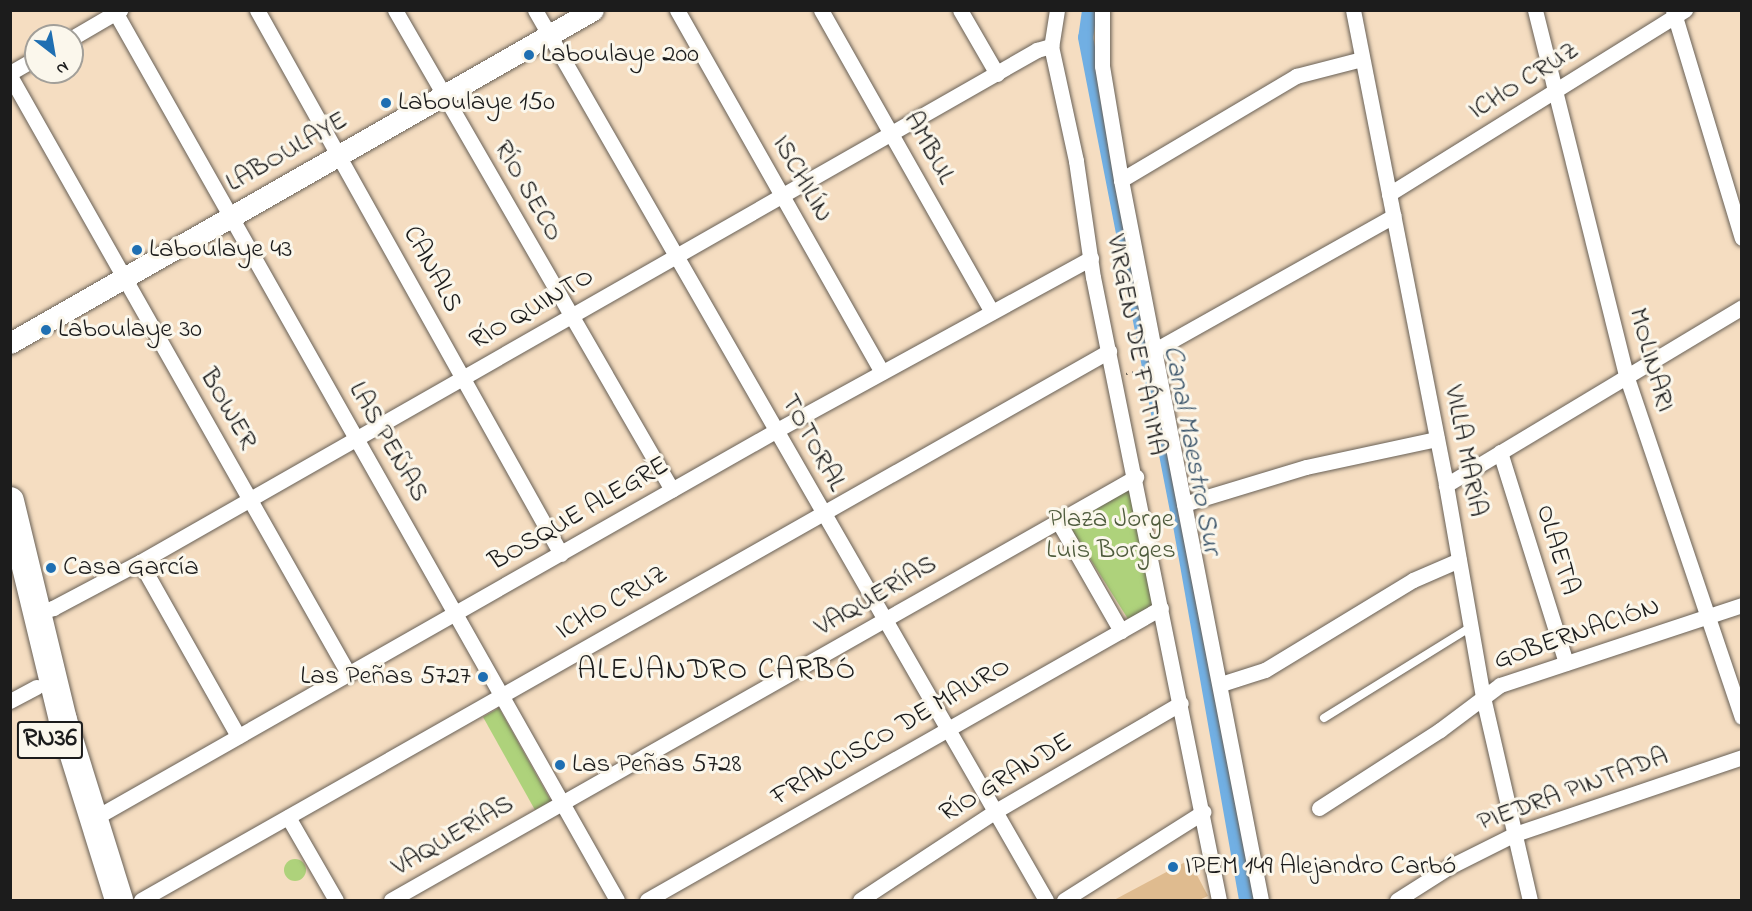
<!DOCTYPE html>
<meta charset="utf-8">
<style>
body{margin:0}
#map{position:relative;width:1752px;height:911px;overflow:hidden;background:#f5ddc1;font-family:"Indie Flower",sans-serif}
div>[style]{position:absolute}
[style*='--x']{left:calc(var(--x)*1px);top:calc(var(--y)*1px);width:calc(var(--w)*1px);rotate:calc(var(--a)*1deg)}
.green>*{inset:0;background:#aed27b}
.round{border-radius:50%}
.canal>*{height:15px;margin:-7.5px;padding:0 7.5px;transform-origin:7.5px;border-radius:7.5px;background:#71afe3}
.building>*{inset:0;background:#dfbb8f}
.path>*{height:2px;margin-top:-1px;transform-origin:0;background:repeating-linear-gradient(90deg,#686056 0 1.5px,transparent 0 6px)}
.roads{filter:drop-shadow(0 0 2px #686056) drop-shadow(0 0 2px #686056)}
.lane>*{height:8px;margin:-4px;padding:0 4px;transform-origin:4px;border-radius:4px;background:#fff}
.street>*{height:15px;margin:-7.5px;padding:0 7.5px;transform-origin:7.5px;border-radius:7.5px;background:#fff}
.secondary>*{height:21px;margin:-10.5px;padding:0 10.5px;transform-origin:10.5px;border-radius:10.5px;background:#fff}
.highway>*{height:28px;margin:-14px;padding:0 14px;transform-origin:14px;border-radius:14px;background:#fff}
.dots>*{width:16px;height:16px;translate:-50% -50%;box-sizing:border-box;border:3px solid #fbf7ec;border-radius:50%}
span{translate:-50% -50%;white-space:nowrap;text-align:center;line-height:1.15;-webkit-text-stroke:6px #fbf7ec;paint-order:stroke}
.shield-label span{padding:2px 4px;background:#fbf7ec;border:2px solid;border-radius:4px;-webkit-text-stroke-width:0}
.shield-label{font-size:26px;color:#1c1c1c;font-weight:700}
.poi-label{font-size:27px;color:#1c1c1c}
.left{translate:0 -50%;text-align:left}
.right{translate:-100% -50%;text-align:right}
.street-label{font-size:27px;color:#1c1c1c}
.park-label{font-size:27px;color:#4f5c3d}
.water-label{font-size:28px;color:#3e576c;font-style:italic}
.quarter-label{font-size:30px;color:#1c1c1c;letter-spacing:1.5px}
.frame{position:absolute;inset:0;border:12px solid #1c1c1c;pointer-events:none}
.north{position:absolute;left:24px;top:24px;width:60px;height:60px;box-sizing:border-box;background:#fbf7ec;border:2px solid #a29f99;border-radius:50%;rotate:149deg;font-size:16px;font-weight:700;line-height:24px;text-align:center;color:#1c1c1c}
.north::after{content:'';display:block;margin:auto;width:21px;height:27px;background:#1f6fb2;clip-path:polygon(50% 0,100% 100%,50% 72%,0 100%)}
</style>
<div id="map">
<div class="green">
<div style="clip-path:polygon(1128px 489px,1133px 492px,1153px 605px,1128px 619px,1072px 530px,1076px 520px)"></div>
<div style="clip-path:polygon(499px 708px,551px 801px,535px 810px,483px 717px)"></div>
<div class="round" style="left:284px;top:859px;width:22px;height:22px"></div>
</div>
<div class="canal">
<div style="--x:1089;--y:10;--w:27;--a:98"></div>
<div style="--x:1085;--y:37;--w:491;--a:79"></div>
<div style="--x:1179;--y:519;--w:387;--a:80"></div>
</div>
<div class="building">
<div style="clip-path:polygon(1189px 860px,1208px 896px,1199px 900px,1114px 900px)"></div>
</div>
<div class="path">
<div style="--x:1126;--y:374;--w:18;--a:-13"></div>
</div>
<div class="roads">
<div class="lane">
<div style="--x:1324;--y:718;--w:173;--a:-31.8"></div>
</div>
<div class="street">
<div style="--x:114;--y:10;--w:1022;--a:60.53"></div>
<div style="--x:257;--y:10;--w:623;--a:60.8"></div>
<div style="--x:395;--y:10;--w:554;--a:60.01"></div>
<div style="--x:535;--y:10;--w:1026;--a:60.14"></div>
<div style="--x:677;--y:10;--w:416;--a:60.5"></div>
<div style="--x:821;--y:10;--w:346;--a:60.5"></div>
<div style="--x:960;--y:10;--w:74;--a:60"></div>
<div style="--x:1057;--y:10;--w:36;--a:99"></div>
<div style="--x:1051;--y:46;--w:118;--a:77.7"></div>
<div style="--x:1076;--y:161;--w:117;--a:81.7"></div>
<div style="--x:1093;--y:277;--w:636;--a:78.57"></div>
<div style="--x:1102;--y:10;--w:56;--a:90"></div>
<div style="--x:1102;--y:66;--w:116;--a:80.5"></div>
<div style="--x:1121;--y:180;--w:733;--a:79"></div>
<div style="--x:1353;--y:10;--w:484;--a:78.9"></div>
<div style="--x:1446;--y:485;--w:215;--a:80.1"></div>
<div style="--x:1483;--y:697;--w:208;--a:77"></div>
<div style="--x:1535;--y:10;--w:376;--a:76"></div>
<div style="--x:1626;--y:375;--w:361;--a:71.3"></div>
<div style="--x:1673;--y:10;--w:238;--a:73.2"></div>
<div style="--x:72;--y:38;--w:56;--a:-30.3"></div>
<div style="--x:10;--y:73;--w:30;--a:-30"></div>
<div style="--x:10;--y:76;--w:686;--a:60.48"></div>
<div style="--x:1121;--y:180;--w:204;--a:-30.7"></div>
<div style="--x:1296;--y:76;--w:68;--a:-14.4"></div>
<div style="--x:1389;--y:194;--w:349;--a:-31.9"></div>
<div style="--x:1153;--y:351;--w:276;--a:-29.3"></div>
<div style="--x:1500;--y:452;--w:221;--a:72.6"></div>
<div style="--x:1446;--y:485;--w:345;--a:-31"></div>
<div style="--x:1184;--y:504;--w:127;--a:-16.9"></div>
<div style="--x:1306;--y:467;--w:134;--a:-12.1"></div>
<div style="--x:1058;--y:521;--w:127;--a:60.2"></div>
<div style="--x:140;--y:562;--w:200;--a:60.6"></div>
<div style="--x:36;--y:613;--w:18;--a:-16"></div>
<div style="--x:53;--y:608;--w:98;--a:-27.9"></div>
<div style="--x:140;--y:562;--w:1033;--a:-29.72"></div>
<div style="--x:1037;--y:50;--w:15;--a:-16"></div>
<div style="--x:1221;--y:684;--w:46;--a:-17.7"></div>
<div style="--x:1265;--y:670;--w:173;--a:-31.3"></div>
<div style="--x:1413;--y:580;--w:50;--a:-23.5"></div>
<div style="--x:10;--y:701;--w:30;--a:-28"></div>
<div style="--x:1319;--y:808;--w:144;--a:-32.8"></div>
<div style="--x:1440;--y:730;--w:75;--a:-36.9"></div>
<div style="--x:1500;--y:685;--w:255;--a:-18.3"></div>
<div style="--x:288;--y:817;--w:96;--a:60"></div>
<div style="--x:93;--y:819;--w:787;--a:-29.63"></div>
<div style="--x:777;--y:430;--w:358;--a:-28.7"></div>
<div style="--x:141;--y:900;--w:1113;--a:-29.56"></div>
<div style="--x:391;--y:900;--w:857;--a:-29.59"></div>
<div style="--x:647;--y:900;--w:591;--a:-29.6"></div>
<div style="--x:860;--y:900;--w:160;--a:-33.3"></div>
<div style="--x:994;--y:812;--w:216;--a:-30.2"></div>
<div style="--x:1064;--y:900;--w:165;--a:-32.3"></div>
<div style="--x:1397;--y:900;--w:62;--a:-32.4"></div>
<div style="--x:1449;--y:867;--w:74;--a:-26.6"></div>
<div style="--x:1515;--y:834;--w:240;--a:-18.7"></div>
</div>
<div class="secondary">
<div style="--x:10;--y:343;--w:671;--a:-29.73"></div>
</div>
<div class="highway">
<div style="--x:10;--y:501;--w:225;--a:76.4"></div>
<div style="--x:63;--y:720;--w:189;--a:72.7"></div>
</div>
</div>
<div class="dots">
<div style="left:529px;top:55px;background:#1f6fb2"></div>
<div style="left:386px;top:103px;background:#1f6fb2"></div>
<div style="left:137px;top:250px;background:#1f6fb2"></div>
<div style="left:46px;top:330px;background:#1f6fb2"></div>
<div style="left:51px;top:568px;background:#1f6fb2"></div>
<div style="left:483px;top:677px;background:#1f6fb2"></div>
<div style="left:560px;top:765px;background:#1f6fb2"></div>
<div style="left:1173px;top:867px;background:#1f6fb2"></div>
</div>
<div class="shield-label">
<span style="left:50px;top:740px">RN36</span>
</div>
<div class="poi-label">
<span class="left" style="left:541px;top:55px">Laboulaye 200</span>
<span class="left" style="left:398px;top:103px">Laboulaye 150</span>
<span class="left" style="left:149px;top:250px">Laboulaye 43</span>
<span class="left" style="left:58px;top:330px">Laboulaye 30</span>
<span class="left" style="left:63px;top:568px">Casa García</span>
<span class="right" style="left:471px;top:677px">Las Peñas 5727</span>
<span class="left" style="left:572px;top:765px">Las Peñas 5728</span>
<span class="left" style="left:1185px;top:867px">IPEM 149 Alejandro Carbó</span>
</div>
<div class="street-label">
<span style="left:1524px;top:81px;rotate:-32deg">ICHO CRUZ</span>
<span style="left:929px;top:148px;rotate:61deg">AMBUL</span>
<span style="left:287px;top:152px;rotate:-30deg">LABOULAYE</span>
<span style="left:802px;top:179px;rotate:60deg">ISCHILÍN</span>
<span style="left:528px;top:191px;rotate:60deg">RÍO SECO</span>
<span style="left:432px;top:269px;rotate:61deg">CANALS</span>
<span style="left:532px;top:309px;rotate:-30deg">RÍO QUINTO</span>
<span style="left:1136px;top:345px;rotate:79deg">VIRGEN DE FÁTIMA</span>
<span style="left:1651px;top:360px;rotate:74deg">MOLINARI</span>
<span style="left:228px;top:409px;rotate:60deg">BOWER</span>
<span style="left:388px;top:442px;rotate:60deg">LAS PEÑAS</span>
<span style="left:813px;top:443px;rotate:61deg">TOTORAL</span>
<span style="left:1465px;top:451px;rotate:79deg">VILLA MARÍA</span>
<span style="left:579px;top:514px;rotate:-30deg">BOSQUE ALEGRE</span>
<span style="left:1557px;top:550px;rotate:73deg">OLAETA</span>
<span style="left:876px;top:596px;rotate:-30deg">VAQUERÍAS</span>
<span style="left:612px;top:603px;rotate:-30deg">ICHO CRUZ</span>
<span style="left:1577px;top:634px;rotate:-19deg">GOBERNACIÓN</span>
<span style="left:891px;top:732px;rotate:-30deg">FRANCISCO DE MAURO</span>
<span style="left:1006px;top:778px;rotate:-31deg">RÍO GRANDE</span>
<span style="left:1573px;top:790px;rotate:-20deg">PIEDRA PINTADA</span>
<span style="left:453px;top:836px;rotate:-30deg">VAQUERÍAS</span>
</div>
<div class="park-label">
<span style="left:1111px;top:535px">Plaza Jorge<br>Luis Borges</span>
</div>
<div class="water-label">
<span style="left:1191px;top:450px;rotate:79deg">Canal Maestro Sur</span>
</div>
<div class="quarter-label">
<span style="left:717px;top:671px">ALEJANDRO CARBÓ</span>
</div>
<div class="frame"></div>
<div class="north">N</div>
</div>
